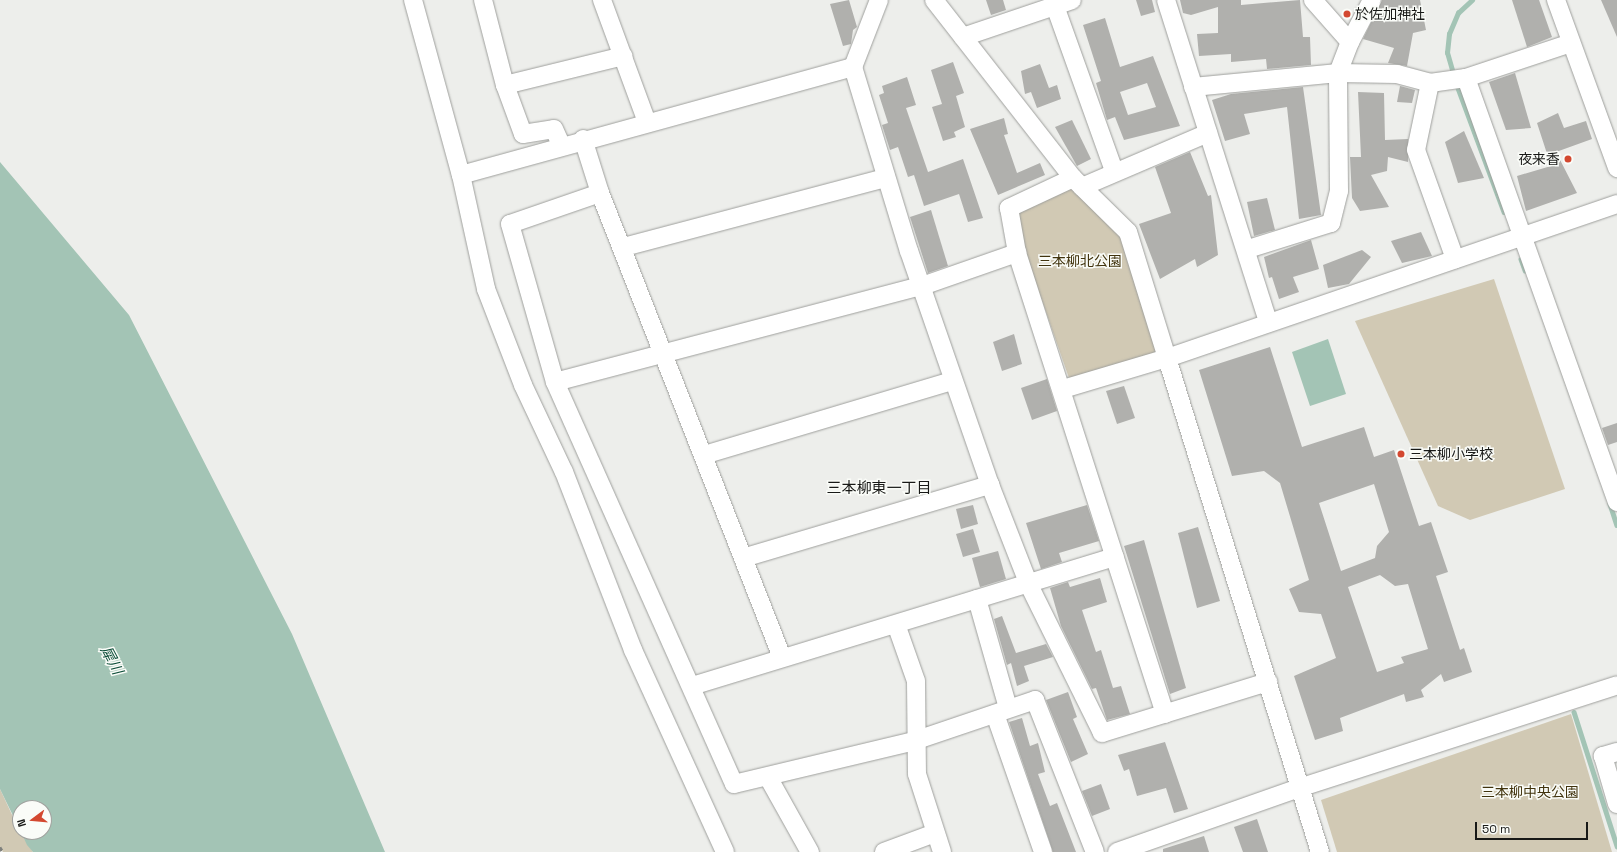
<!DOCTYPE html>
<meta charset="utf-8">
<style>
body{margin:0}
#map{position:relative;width:1617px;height:852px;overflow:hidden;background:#edeeeb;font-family:"Space Grotesk","Noto Sans JP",sans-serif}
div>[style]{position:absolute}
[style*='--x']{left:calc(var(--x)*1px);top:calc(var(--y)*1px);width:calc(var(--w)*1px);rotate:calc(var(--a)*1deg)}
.green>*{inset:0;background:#d1c9b4}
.water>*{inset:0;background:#a3c4b5}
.stream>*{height:4.5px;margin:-2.25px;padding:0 2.25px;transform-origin:2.25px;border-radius:2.25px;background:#a3c4b5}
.building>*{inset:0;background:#b0b0ad}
.path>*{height:2.5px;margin-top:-1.25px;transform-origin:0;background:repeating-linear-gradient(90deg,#7f807d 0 4px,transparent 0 6px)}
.roads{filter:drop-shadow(0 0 1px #9e9f9c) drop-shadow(0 0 1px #9e9f9c)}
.minor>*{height:18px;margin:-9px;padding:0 9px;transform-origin:9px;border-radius:9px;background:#fff}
.dots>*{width:11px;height:11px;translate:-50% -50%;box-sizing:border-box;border:2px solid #fafcf8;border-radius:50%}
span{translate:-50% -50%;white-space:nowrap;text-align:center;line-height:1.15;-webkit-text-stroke:3px #fafcf8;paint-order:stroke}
.poi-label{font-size:14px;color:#181917}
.left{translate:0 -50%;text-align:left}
.right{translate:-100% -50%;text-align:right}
.park-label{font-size:14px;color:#41330d}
.neighbourhood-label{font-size:15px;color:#181917}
.water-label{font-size:15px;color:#0d4e39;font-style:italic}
.north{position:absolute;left:12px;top:800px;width:40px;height:40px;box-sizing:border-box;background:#fafcf8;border:1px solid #a0a19e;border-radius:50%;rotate:254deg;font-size:11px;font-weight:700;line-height:16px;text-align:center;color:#181917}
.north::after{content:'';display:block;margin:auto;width:14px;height:18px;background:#d34830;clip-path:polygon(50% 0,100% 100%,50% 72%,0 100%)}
.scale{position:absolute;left:1475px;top:822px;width:113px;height:18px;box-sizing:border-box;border:2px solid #181917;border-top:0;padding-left:5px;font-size:12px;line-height:14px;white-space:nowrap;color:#181917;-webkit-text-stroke:3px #fafcf8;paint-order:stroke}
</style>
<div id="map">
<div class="green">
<div style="clip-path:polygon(1069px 186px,1122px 234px,1158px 352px,1069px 378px,1024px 249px,1019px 212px)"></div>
<div style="clip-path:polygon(1494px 279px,1565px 489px,1470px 520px,1438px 506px,1355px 321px)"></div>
<div style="clip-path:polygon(1571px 714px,1612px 852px,1337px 852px,1321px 800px)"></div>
<div style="clip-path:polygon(0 789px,20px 832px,33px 852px,3px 852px,0 847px)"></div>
</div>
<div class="water">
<div style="clip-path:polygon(0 162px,129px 315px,292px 634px,385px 852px,33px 852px,27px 845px,21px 832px,44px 832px,44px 808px,20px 808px,20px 830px,0 789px)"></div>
<div style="clip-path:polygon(1328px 339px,1346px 394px,1310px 406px,1292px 352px)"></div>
</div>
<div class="stream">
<div style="--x:1452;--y:70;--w:18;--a:-106"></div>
<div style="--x:1447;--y:53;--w:19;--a:-84"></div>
<div style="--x:1449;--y:34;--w:23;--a:-67"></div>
<div style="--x:1458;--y:13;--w:19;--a:-43"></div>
<div style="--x:1458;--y:88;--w:132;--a:69.6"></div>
<div style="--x:1521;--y:259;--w:12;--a:70"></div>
<div style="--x:1610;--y:504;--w:22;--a:72"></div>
<div style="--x:1574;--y:712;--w:141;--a:72.2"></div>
</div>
<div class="building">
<div style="clip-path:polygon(849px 0,857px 27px,853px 30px,851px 44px,843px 46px,830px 4px)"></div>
<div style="clip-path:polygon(986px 0,1003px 0,1006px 10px,991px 15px)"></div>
<div style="clip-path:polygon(1136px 0,1152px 0,1155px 12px,1141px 16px)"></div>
<div style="clip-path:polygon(1180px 0,1241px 0,1241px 5px,1300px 0,1303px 37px,1310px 37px,1311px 65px,1267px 69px,1266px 59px,1231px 62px,1231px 54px,1199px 56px,1197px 34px,1218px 33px,1218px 7px,1191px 15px,1183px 13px)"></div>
<div style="clip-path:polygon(1382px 0,1420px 0,1426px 30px,1413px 33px,1407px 66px,1388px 63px,1394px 48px,1363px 39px)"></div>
<div style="clip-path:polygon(1512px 0,1539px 0,1552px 37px,1527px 47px)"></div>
<div style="clip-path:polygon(1601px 0,1617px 0,1617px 37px)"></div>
<div style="clip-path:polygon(evenodd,1105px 18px,1120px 67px,1153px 56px,1180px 126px,1124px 140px,1115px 117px,1107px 120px,1096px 83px,1101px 81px,1083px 25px,1105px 18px,1147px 83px,1156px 107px,1128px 115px,1120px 92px,1147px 83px)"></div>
<div style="clip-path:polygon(953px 62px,964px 93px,956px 96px,965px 127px,954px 132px,956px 137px,943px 141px,932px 107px,942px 104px,931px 70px)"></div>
<div style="clip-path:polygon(1040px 64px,1049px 88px,1057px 85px,1061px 99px,1037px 108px,1031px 92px,1025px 94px,1021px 71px)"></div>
<div style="clip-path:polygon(1515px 73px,1531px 128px,1506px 130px,1489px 82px)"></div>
<div style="clip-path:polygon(907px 77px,916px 105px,906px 108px,928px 172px,963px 159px,983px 218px,968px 222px,959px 194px,924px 206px,914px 175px,908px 177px,898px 147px,890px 150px,882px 125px,888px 123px,879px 95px,884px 93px,882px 86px)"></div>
<div style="clip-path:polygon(1400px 86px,1415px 90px,1412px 103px,1397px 102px)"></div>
<div style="clip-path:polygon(1303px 87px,1321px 215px,1299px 219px,1287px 107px,1244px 114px,1250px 134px,1225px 141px,1212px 100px,1231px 94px)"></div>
<div style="clip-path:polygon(1358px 92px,1384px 93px,1385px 140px,1408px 139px,1408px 162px,1388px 157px,1387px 171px,1371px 175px,1389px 207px,1360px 211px,1352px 198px,1350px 157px,1361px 157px)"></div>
<div style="clip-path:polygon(1558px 113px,1564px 128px,1586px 121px,1592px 139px,1556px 152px,1577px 193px,1526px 211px,1517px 176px,1551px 166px,1537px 123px)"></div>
<div style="clip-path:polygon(1004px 118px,1008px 134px,1004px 135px,1017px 173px,1040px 163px,1045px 175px,998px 195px,970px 129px)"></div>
<div style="clip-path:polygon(1072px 120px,1091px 159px,1077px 166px,1055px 127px)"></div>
<div style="clip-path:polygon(1464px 131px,1484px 178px,1458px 183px,1445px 142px)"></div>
<div style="clip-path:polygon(1190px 152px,1208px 196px,1211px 195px,1218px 255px,1197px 267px,1195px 259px,1160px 279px,1139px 224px,1171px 213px,1155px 167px)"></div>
<div style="clip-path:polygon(1267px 198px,1275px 230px,1254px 236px,1247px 202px)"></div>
<div style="clip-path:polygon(931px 210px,948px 266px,928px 273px,910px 217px)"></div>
<div style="clip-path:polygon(1421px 232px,1432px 256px,1402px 263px,1391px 241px)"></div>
<div style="clip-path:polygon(1311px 240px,1319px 269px,1293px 277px,1299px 292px,1279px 299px,1272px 277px,1269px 278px,1264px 257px)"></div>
<div style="clip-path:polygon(1362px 250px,1371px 257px,1349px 284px,1328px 288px,1323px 265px)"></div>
<div style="clip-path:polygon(1014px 334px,1022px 364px,1002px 371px,993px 342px)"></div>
<div style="clip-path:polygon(evenodd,1270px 347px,1302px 447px,1364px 427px,1374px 457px,1394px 450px,1419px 526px,1431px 522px,1448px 572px,1436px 576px,1460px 650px,1464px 648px,1472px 672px,1444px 682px,1441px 674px,1421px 690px,1424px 697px,1406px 702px,1404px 694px,1340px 718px,1343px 731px,1315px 740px,1294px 676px,1336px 658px,1321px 614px,1299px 612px,1289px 589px,1309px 580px,1280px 483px,1264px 471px,1232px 476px,1199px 370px,1270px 347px,1374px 484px,1389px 532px,1377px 546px,1375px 558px,1341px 571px,1319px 503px,1374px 484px,1270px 347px,1380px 575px,1395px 586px,1408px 584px,1428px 649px,1401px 657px,1404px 663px,1377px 672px,1348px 587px,1380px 575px)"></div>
<div style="clip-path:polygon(1047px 379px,1057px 411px,1032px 420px,1021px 388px)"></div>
<div style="clip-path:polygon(1124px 386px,1135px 418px,1117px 424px,1106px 391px)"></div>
<div style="clip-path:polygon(1617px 423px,1617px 442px,1608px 445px,1602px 428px)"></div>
<div style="clip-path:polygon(973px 505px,978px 524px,961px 529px,956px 509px)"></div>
<div style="clip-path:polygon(1087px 505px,1099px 541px,1059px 553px,1062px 562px,1041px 569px,1026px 523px)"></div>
<div style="clip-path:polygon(1198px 527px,1220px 601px,1197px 608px,1178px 533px)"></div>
<div style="clip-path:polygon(973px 529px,980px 552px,963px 557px,956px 534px)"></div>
<div style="clip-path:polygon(1144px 540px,1186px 688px,1170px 694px,1124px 546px)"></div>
<div style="clip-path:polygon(998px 551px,1006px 579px,980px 587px,972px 558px)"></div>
<div style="clip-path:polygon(1100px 578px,1107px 602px,1082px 610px,1096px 652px,1101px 650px,1113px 688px,1121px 686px,1130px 714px,1107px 720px,1096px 688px,1092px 689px,1061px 626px,1050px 588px,1068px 582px,1070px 587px)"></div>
<div style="clip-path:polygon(1002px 616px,1016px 653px,1046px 644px,1053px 657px,1024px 666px,1029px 681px,1017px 686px,1011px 663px,1007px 665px,994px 619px)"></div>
<div style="clip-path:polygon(1068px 692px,1077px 717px,1073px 719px,1088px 754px,1071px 762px,1046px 700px)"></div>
<div style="clip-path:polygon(1022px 718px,1030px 746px,1038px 743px,1045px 772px,1038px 774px,1050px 806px,1057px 803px,1076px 852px,1053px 852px,1009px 722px)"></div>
<div style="clip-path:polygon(1165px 742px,1188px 809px,1174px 813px,1166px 788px,1137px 796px,1129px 769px,1124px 771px,1118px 755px)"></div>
<div style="clip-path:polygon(1101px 784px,1110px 809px,1092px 816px,1082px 791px)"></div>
<div style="clip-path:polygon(1257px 819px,1268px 852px,1243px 852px,1234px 827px)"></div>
<div style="clip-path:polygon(1204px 836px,1209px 852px,1163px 852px,1163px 849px)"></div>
</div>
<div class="path">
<div style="--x:0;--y:847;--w:6;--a:59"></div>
</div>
<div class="roads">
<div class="minor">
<div style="--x:413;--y:0;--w:181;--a:74.7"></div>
<div style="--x:461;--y:175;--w:117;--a:77.6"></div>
<div style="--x:486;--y:289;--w:103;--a:68.9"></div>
<div style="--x:523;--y:385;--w:96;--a:64.8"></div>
<div style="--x:564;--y:472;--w:191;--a:68.8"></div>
<div style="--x:633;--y:650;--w:222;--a:65.5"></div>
<div style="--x:483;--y:0;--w:88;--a:75.5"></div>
<div style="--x:505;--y:85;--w:52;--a:69.8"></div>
<div style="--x:523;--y:134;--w:31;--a:-9"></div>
<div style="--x:554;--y:129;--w:17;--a:66"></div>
<div style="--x:602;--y:0;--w:130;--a:69.8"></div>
<div style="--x:934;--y:0;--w:226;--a:52"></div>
<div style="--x:1073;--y:178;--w:77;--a:44.5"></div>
<div style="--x:1128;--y:232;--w:132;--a:72.8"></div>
<div style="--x:1167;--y:358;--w:109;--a:163.4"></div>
<div style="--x:1166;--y:0;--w:337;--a:72.4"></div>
<div style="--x:1556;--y:0;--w:179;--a:70"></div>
<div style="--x:1055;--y:6;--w:175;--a:70.3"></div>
<div style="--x:963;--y:37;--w:115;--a:-18.7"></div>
<div style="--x:1350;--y:42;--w:47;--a:-62.4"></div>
<div style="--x:1571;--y:43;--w:111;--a:161.6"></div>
<div style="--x:1466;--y:78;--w:450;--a:70.4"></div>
<div style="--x:853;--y:67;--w:192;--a:73.1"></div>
<div style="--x:909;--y:251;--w:248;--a:70.9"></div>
<div style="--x:990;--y:485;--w:107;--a:68.7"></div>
<div style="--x:1029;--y:585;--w:165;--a:63.7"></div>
<div style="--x:1102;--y:733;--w:174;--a:-17.1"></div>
<div style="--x:1430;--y:83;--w:68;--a:101.8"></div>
<div style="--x:1416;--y:150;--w:116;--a:70.3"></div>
<div style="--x:505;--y:85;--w:122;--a:-13.7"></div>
<div style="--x:1193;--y:87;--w:146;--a:-5.5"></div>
<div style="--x:1338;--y:73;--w:59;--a:1"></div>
<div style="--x:1397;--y:74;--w:34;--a:15"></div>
<div style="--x:1430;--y:83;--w:36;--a:-8"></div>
<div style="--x:583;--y:139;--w:57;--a:72.5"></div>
<div style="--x:600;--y:193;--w:499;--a:68.6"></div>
<div style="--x:461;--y:175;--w:407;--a:-15.4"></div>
<div style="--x:853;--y:67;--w:72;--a:-68.8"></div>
<div style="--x:1073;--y:178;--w:71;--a:154.9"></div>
<div style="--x:1009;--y:208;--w:46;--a:79.9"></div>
<div style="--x:1017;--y:253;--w:484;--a:72.2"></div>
<div style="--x:1082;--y:187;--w:137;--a:-23.2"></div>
<div style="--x:600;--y:193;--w:95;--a:161"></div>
<div style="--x:510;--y:224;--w:164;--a:74.1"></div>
<div style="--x:555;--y:382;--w:440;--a:66"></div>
<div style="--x:734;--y:784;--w:185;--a:-13.4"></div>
<div style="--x:914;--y:741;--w:128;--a:-18.7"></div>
<div style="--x:1035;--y:700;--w:163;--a:68.5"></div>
<div style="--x:624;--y:247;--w:271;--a:-14.8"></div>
<div style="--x:1248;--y:249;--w:87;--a:-17.4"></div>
<div style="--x:1331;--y:223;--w:33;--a:-76"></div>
<div style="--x:1339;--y:191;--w:118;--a:-90.5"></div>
<div style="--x:1338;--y:73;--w:33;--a:-69"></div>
<div style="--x:1350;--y:42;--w:56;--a:-131.4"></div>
<div style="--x:555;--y:382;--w:379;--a:-14.7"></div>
<div style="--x:922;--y:286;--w:101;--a:-19.2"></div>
<div style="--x:704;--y:455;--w:260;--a:-16.6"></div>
<div style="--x:743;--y:558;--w:258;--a:-16.5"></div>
<div style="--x:977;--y:599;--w:113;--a:74.1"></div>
<div style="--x:897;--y:627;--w:57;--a:70.6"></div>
<div style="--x:916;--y:681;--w:93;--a:89.4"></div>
<div style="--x:917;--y:774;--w:82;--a:72.2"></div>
<div style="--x:692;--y:686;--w:442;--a:-17"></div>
<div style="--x:995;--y:714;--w:146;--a:70.8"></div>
<div style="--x:1617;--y:752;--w:15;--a:164"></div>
<div style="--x:1603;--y:756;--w:50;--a:73.7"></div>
<div style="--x:768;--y:777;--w:86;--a:60.8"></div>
<div style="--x:884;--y:852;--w:54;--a:-20.4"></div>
<div style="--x:1117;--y:852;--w:193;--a:-19.4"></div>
<div style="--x:1299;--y:788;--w:334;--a:-17.9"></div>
<div style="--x:1320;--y:852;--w:517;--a:-107.21"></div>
<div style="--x:1167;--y:358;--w:476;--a:-18.9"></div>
</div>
</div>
<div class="dots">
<div style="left:1347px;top:14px;background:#d34830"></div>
<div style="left:1568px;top:159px;background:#d34830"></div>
<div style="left:1401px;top:454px;background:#d34830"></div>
</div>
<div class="poi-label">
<span class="left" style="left:1355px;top:14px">於佐加神社</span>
<span class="right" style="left:1560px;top:159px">夜来香</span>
<span class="left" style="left:1409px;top:454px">三本柳小学校</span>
</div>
<div class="park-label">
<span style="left:1080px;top:261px">三本柳北公園</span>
<span style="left:1530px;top:792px">三本柳中央公園</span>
</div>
<div class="neighbourhood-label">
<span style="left:879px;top:488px">三本柳東一丁目</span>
</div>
<div class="water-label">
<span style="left:112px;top:660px;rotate:62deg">犀川</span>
</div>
<div class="north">N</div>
<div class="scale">50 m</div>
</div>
